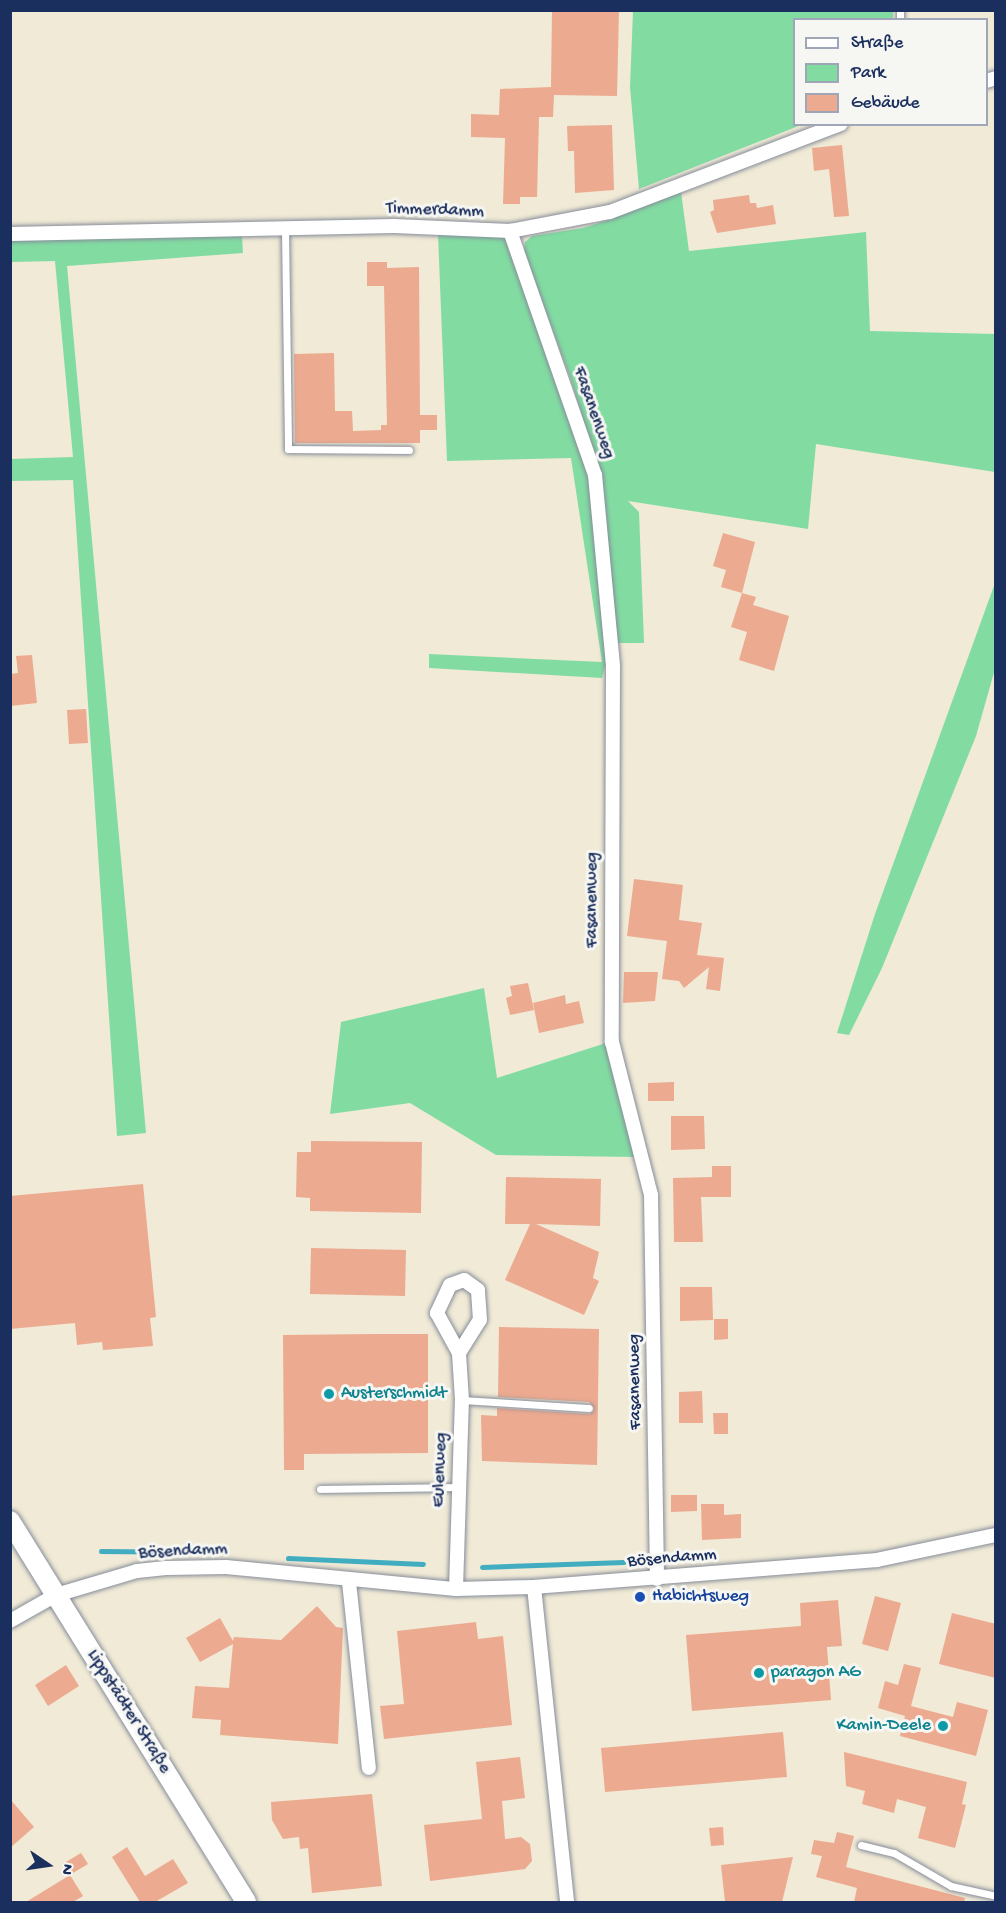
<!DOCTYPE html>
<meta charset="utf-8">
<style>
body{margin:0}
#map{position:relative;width:1006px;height:1913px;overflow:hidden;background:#f0ead6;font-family:"Gochi Hand",sans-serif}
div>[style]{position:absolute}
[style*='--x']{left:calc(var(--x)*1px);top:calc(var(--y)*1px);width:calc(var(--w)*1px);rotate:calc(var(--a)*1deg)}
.green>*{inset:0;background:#82dca2}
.stream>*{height:5px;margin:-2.5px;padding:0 2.5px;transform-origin:2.5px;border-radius:2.5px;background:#42adc0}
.building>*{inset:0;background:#ecaa90}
.roads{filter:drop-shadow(0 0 2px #868c9a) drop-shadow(0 0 2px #868c9a)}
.service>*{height:7px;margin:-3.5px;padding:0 3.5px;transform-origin:3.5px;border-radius:3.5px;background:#fff}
.minor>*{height:14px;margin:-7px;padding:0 7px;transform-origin:7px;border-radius:7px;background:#fff}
.secondary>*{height:20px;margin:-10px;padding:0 10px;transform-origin:10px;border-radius:10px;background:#fff}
.dots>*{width:16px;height:16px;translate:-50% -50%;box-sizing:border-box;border:3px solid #f6f6f2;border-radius:50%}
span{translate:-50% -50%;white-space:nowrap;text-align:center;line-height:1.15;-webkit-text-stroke:6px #f6f6f2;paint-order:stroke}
.street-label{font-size:18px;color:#1b2f5e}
.culture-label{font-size:18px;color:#0d838f}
.left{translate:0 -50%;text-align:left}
.right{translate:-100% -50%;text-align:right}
.transit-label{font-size:18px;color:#164399}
.frame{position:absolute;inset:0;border:12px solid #1b2f5e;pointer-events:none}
.legend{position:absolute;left:793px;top:18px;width:195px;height:108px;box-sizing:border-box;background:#f6f6f2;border:2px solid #9ea6b7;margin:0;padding:8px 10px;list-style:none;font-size:18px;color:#1b2f5e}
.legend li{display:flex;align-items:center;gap:12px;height:30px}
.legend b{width:30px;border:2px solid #9ea6b7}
.north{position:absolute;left:18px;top:1835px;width:60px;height:60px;-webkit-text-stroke:4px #f6f6f2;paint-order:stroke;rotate:103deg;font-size:16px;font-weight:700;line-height:24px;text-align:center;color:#1b2f5e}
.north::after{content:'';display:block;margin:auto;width:21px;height:27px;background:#1b2f5e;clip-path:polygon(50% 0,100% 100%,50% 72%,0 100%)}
</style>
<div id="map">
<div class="green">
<div style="clip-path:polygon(633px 11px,893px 10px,893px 19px,794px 20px,794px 124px,801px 125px,639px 189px,630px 87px)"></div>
<div style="clip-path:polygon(681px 192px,689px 251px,866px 232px,870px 331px,995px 334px,995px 472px,816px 444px,808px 529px,628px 501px,639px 512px,644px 643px,617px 643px,600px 473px,571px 380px,524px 252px,525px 242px,532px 236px,583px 228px,611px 219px)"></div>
<div style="clip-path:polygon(438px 234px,506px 237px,591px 476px,606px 663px,602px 678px,429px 668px,429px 654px,602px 662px,571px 458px,447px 461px)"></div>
<div style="clip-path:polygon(242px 236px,243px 253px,67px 266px,146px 1133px,117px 1136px,73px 480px,11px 481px,10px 459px,73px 457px,55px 261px,11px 262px,11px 239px)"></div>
<div style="clip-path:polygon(995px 583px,995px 669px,976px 736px,882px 968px,849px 1035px,837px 1033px,875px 914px)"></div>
<div style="clip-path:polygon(484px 988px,497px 1078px,606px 1043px,638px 1157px,496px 1155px,410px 1103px,330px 1114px,341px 1022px)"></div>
</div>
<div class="stream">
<div style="--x:101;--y:1551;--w:105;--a:0.5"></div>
<div style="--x:288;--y:1558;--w:135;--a:2.5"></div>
<div style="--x:482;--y:1567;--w:142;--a:-2"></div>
</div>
<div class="building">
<div style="clip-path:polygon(552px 10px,619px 10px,617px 96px,554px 95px,553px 117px,539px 117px,537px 197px,520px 197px,520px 204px,503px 204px,505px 138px,471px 137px,471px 114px,499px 115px,500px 89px,551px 87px)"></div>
<div style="clip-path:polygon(612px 125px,614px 190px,575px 193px,574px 151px,568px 151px,567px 126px)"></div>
<div style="clip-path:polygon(842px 145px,849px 216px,834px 217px,829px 169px,814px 171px,812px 148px)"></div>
<div style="clip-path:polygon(749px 195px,750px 203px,756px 203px,757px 208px,773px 205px,776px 224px,717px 233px,710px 212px,714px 210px,713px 200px)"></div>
<div style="clip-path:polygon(367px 262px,387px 262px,387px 268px,419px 267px,420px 415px,437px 415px,437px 430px,420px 430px,420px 443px,295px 443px,294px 354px,334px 353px,335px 411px,352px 411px,353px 431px,381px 430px,381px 425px,387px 425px,384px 286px,367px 286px)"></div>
<div style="clip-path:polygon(723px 533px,755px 542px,742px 593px,721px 587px,726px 570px,713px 566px)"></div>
<div style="clip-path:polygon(742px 593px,756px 597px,753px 605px,789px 616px,774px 671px,739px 660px,747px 632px,731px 627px)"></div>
<div style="clip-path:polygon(32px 655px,37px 703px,10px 706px,10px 674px,18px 673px,16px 656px)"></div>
<div style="clip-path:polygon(86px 709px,88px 743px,69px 744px,67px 710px)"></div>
<div style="clip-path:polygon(634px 879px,683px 885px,679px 920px,702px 923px,697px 955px,724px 958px,720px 991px,706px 989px,709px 967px,684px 988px,679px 981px,662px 979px,667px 941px,627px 936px)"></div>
<div style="clip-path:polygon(624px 972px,658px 972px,655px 1001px,623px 1003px)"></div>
<div style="clip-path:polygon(528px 983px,534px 1010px,510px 1015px,506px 998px,512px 996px,510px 986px)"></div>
<div style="clip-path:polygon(565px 995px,566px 1004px,579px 1001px,584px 1023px,539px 1033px,533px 1003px)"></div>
<div style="clip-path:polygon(674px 1082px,674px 1101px,648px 1101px,648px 1083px)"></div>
<div style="clip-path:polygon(671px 1116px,704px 1116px,705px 1149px,671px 1150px)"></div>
<div style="clip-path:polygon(311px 1141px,422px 1142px,421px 1213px,310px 1211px,310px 1198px,296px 1197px,297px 1152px,311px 1152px)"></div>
<div style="clip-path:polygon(712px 1166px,731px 1166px,731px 1197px,701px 1197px,703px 1242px,674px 1242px,673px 1178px,712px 1177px)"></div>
<div style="clip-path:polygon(506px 1177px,601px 1179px,600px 1226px,536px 1224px,599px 1252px,593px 1278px,599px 1281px,584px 1315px,505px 1280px,530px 1224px,505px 1224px)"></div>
<div style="clip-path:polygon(143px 1184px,156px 1317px,150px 1318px,153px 1346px,103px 1350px,102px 1342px,77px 1345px,75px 1323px,10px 1329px,10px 1196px)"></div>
<div style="clip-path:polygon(311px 1248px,406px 1250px,405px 1296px,310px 1294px)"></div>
<div style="clip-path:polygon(680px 1287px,712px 1287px,713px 1320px,680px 1321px)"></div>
<div style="clip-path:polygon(714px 1319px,728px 1319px,728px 1339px,714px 1340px)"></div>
<div style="clip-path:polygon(499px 1327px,599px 1329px,597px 1465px,482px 1461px,481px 1415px,497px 1416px,497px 1408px,589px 1414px,594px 1409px,589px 1402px,498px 1397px)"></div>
<div style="clip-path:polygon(374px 1334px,428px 1334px,428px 1453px,304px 1454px,304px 1470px,284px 1470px,283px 1335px)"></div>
<div style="clip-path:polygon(702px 1391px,703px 1423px,679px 1423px,679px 1392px)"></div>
<div style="clip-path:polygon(713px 1413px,728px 1413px,728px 1434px,714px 1434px)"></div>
<div style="clip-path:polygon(671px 1495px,697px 1495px,697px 1511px,671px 1512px)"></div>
<div style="clip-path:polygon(701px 1504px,724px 1504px,724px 1515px,741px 1514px,741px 1538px,702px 1540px)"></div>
<div style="clip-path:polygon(875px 1596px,901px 1603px,888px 1651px,862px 1644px)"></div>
<div style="clip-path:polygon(838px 1600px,842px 1646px,827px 1647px,831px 1700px,692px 1711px,686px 1635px,801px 1626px,800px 1603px)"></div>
<div style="clip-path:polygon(317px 1606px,336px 1627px,343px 1628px,338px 1744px,220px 1735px,221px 1720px,192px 1718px,195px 1686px,229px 1688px,233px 1644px,200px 1662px,186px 1638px,220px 1618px,233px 1641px,234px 1637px,281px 1640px)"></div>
<div style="clip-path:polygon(952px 1613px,996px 1624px,996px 1678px,939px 1664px)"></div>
<div style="clip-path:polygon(476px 1622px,478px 1639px,503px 1636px,512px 1725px,384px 1739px,380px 1706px,404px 1704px,397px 1631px)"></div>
<div style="clip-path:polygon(904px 1664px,921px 1668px,911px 1706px,953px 1717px,957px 1702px,988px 1710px,976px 1756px,900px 1736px,905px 1716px,878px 1708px,885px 1681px,898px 1685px)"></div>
<div style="clip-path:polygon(66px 1665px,79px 1686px,48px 1706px,35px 1685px)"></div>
<div style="clip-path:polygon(783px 1732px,787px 1777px,605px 1792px,601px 1748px)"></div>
<div style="clip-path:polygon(844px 1752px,967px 1782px,962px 1804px,966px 1805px,955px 1848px,918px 1838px,926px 1807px,897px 1799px,894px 1813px,862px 1804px,865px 1791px,846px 1786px)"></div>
<div style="clip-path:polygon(520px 1757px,525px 1798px,502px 1801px,505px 1839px,521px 1837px,530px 1844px,532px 1861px,525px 1869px,430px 1881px,424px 1825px,482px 1819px,476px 1762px)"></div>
<div style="clip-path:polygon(372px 1794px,382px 1886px,312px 1893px,308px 1848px,300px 1849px,299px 1837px,283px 1839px,272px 1820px,271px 1802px)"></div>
<div style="clip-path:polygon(10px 1799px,34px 1827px,10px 1848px)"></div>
<div style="clip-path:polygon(723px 1827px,724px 1845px,711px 1846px,709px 1828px)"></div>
<div style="clip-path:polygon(837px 1832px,854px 1836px,846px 1867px,965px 1898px,964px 1902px,854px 1902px,857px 1888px,816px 1877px,822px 1856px,811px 1854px,814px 1840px,834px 1843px)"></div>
<div style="clip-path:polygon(127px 1847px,145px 1876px,173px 1859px,188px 1883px,155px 1902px,140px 1902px,112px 1857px)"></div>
<div style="clip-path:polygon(81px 1853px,88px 1864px,73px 1873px,66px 1862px)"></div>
<div style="clip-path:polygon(793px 1857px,782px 1902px,725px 1902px,721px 1865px)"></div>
<div style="clip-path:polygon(70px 1875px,83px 1896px,73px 1902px,26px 1902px)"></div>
</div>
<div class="roads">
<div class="service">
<div style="--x:900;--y:10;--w:10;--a:90"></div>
<div style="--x:285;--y:229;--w:220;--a:89.2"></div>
<div style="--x:288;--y:449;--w:121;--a:0.5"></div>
<div style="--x:462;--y:1400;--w:127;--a:3.6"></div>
<div style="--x:320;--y:1489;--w:139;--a:-0.8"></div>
<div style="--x:861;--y:1845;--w:34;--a:14"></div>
<div style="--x:894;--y:1853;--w:66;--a:30.1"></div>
<div style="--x:951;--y:1886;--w:46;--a:12.5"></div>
</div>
<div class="minor">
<div style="--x:986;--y:81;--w:10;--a:-17"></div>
<div style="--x:510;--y:231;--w:258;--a:70.8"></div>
<div style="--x:595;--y:475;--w:192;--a:84.6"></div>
<div style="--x:613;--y:666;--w:376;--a:90.2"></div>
<div style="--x:612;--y:1042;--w:158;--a:75.7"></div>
<div style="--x:651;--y:1195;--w:384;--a:89.1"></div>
<div style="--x:10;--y:234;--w:384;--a:-1.2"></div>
<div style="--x:394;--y:226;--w:116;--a:2.5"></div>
<div style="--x:510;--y:231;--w:102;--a:-10.8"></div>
<div style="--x:610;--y:212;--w:247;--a:-20.9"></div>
<div style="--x:349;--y:1582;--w:187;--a:83.9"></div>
<div style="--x:534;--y:1587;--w:317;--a:84"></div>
<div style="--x:456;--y:1589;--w:189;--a:-88.2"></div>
<div style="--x:462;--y:1400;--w:47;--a:-93.7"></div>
<div style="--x:459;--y:1353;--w:39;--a:-58"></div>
<div style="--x:480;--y:1320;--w:30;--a:-94"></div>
<div style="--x:478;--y:1290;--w:17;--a:-144"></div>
<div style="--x:464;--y:1280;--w:15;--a:160"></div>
<div style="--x:450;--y:1285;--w:31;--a:115"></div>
<div style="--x:437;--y:1313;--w:46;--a:61.2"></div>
<div style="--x:10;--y:1621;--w:53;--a:-29.5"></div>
<div style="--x:56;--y:1595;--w:84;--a:-16.5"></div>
<div style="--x:137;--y:1571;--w:29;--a:-6"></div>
<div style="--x:166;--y:1568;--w:60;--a:-1"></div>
<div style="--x:226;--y:1567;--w:231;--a:5.5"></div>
<div style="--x:456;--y:1589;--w:78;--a:-1.5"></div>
<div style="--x:534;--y:1587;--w:344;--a:-4.5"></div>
<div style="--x:877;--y:1560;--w:122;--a:-11.9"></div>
</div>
<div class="secondary">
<div style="--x:10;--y:1521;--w:448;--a:58.2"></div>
</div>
</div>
<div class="dots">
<div style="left:329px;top:1394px;background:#0f9aa8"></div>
<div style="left:640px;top:1597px;background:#1a4fb4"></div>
<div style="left:759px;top:1673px;background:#0f9aa8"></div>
<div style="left:943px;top:1726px;background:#0f9aa8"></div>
</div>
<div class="street-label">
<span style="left:435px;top:211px;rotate:2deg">Timmerdamm</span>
<span style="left:593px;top:413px;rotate:71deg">Fasanenweg</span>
<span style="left:593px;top:900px;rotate:-90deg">Fasanenweg</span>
<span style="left:636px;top:1382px;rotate:-91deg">Fasanenweg</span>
<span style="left:441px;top:1470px;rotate:-88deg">Eulenweg</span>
<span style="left:183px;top:1552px;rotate:-3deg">Bösendamm</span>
<span style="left:672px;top:1559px;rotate:-5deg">Bösendamm</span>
<span style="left:128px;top:1712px;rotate:58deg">Lippstädter Straße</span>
</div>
<div class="culture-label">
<span class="left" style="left:341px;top:1394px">Austerschmidt</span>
<span class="left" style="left:771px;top:1673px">paragon AG</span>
<span class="right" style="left:931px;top:1726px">Kamin-Deele</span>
</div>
<div class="transit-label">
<span class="left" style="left:652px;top:1597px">Habichtsweg</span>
</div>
<div class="frame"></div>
<ul class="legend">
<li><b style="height:8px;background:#fff"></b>Straße</li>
<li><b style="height:16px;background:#82dca2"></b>Park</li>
<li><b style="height:16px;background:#ecaa90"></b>Gebäude</li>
</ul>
<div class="north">N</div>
</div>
